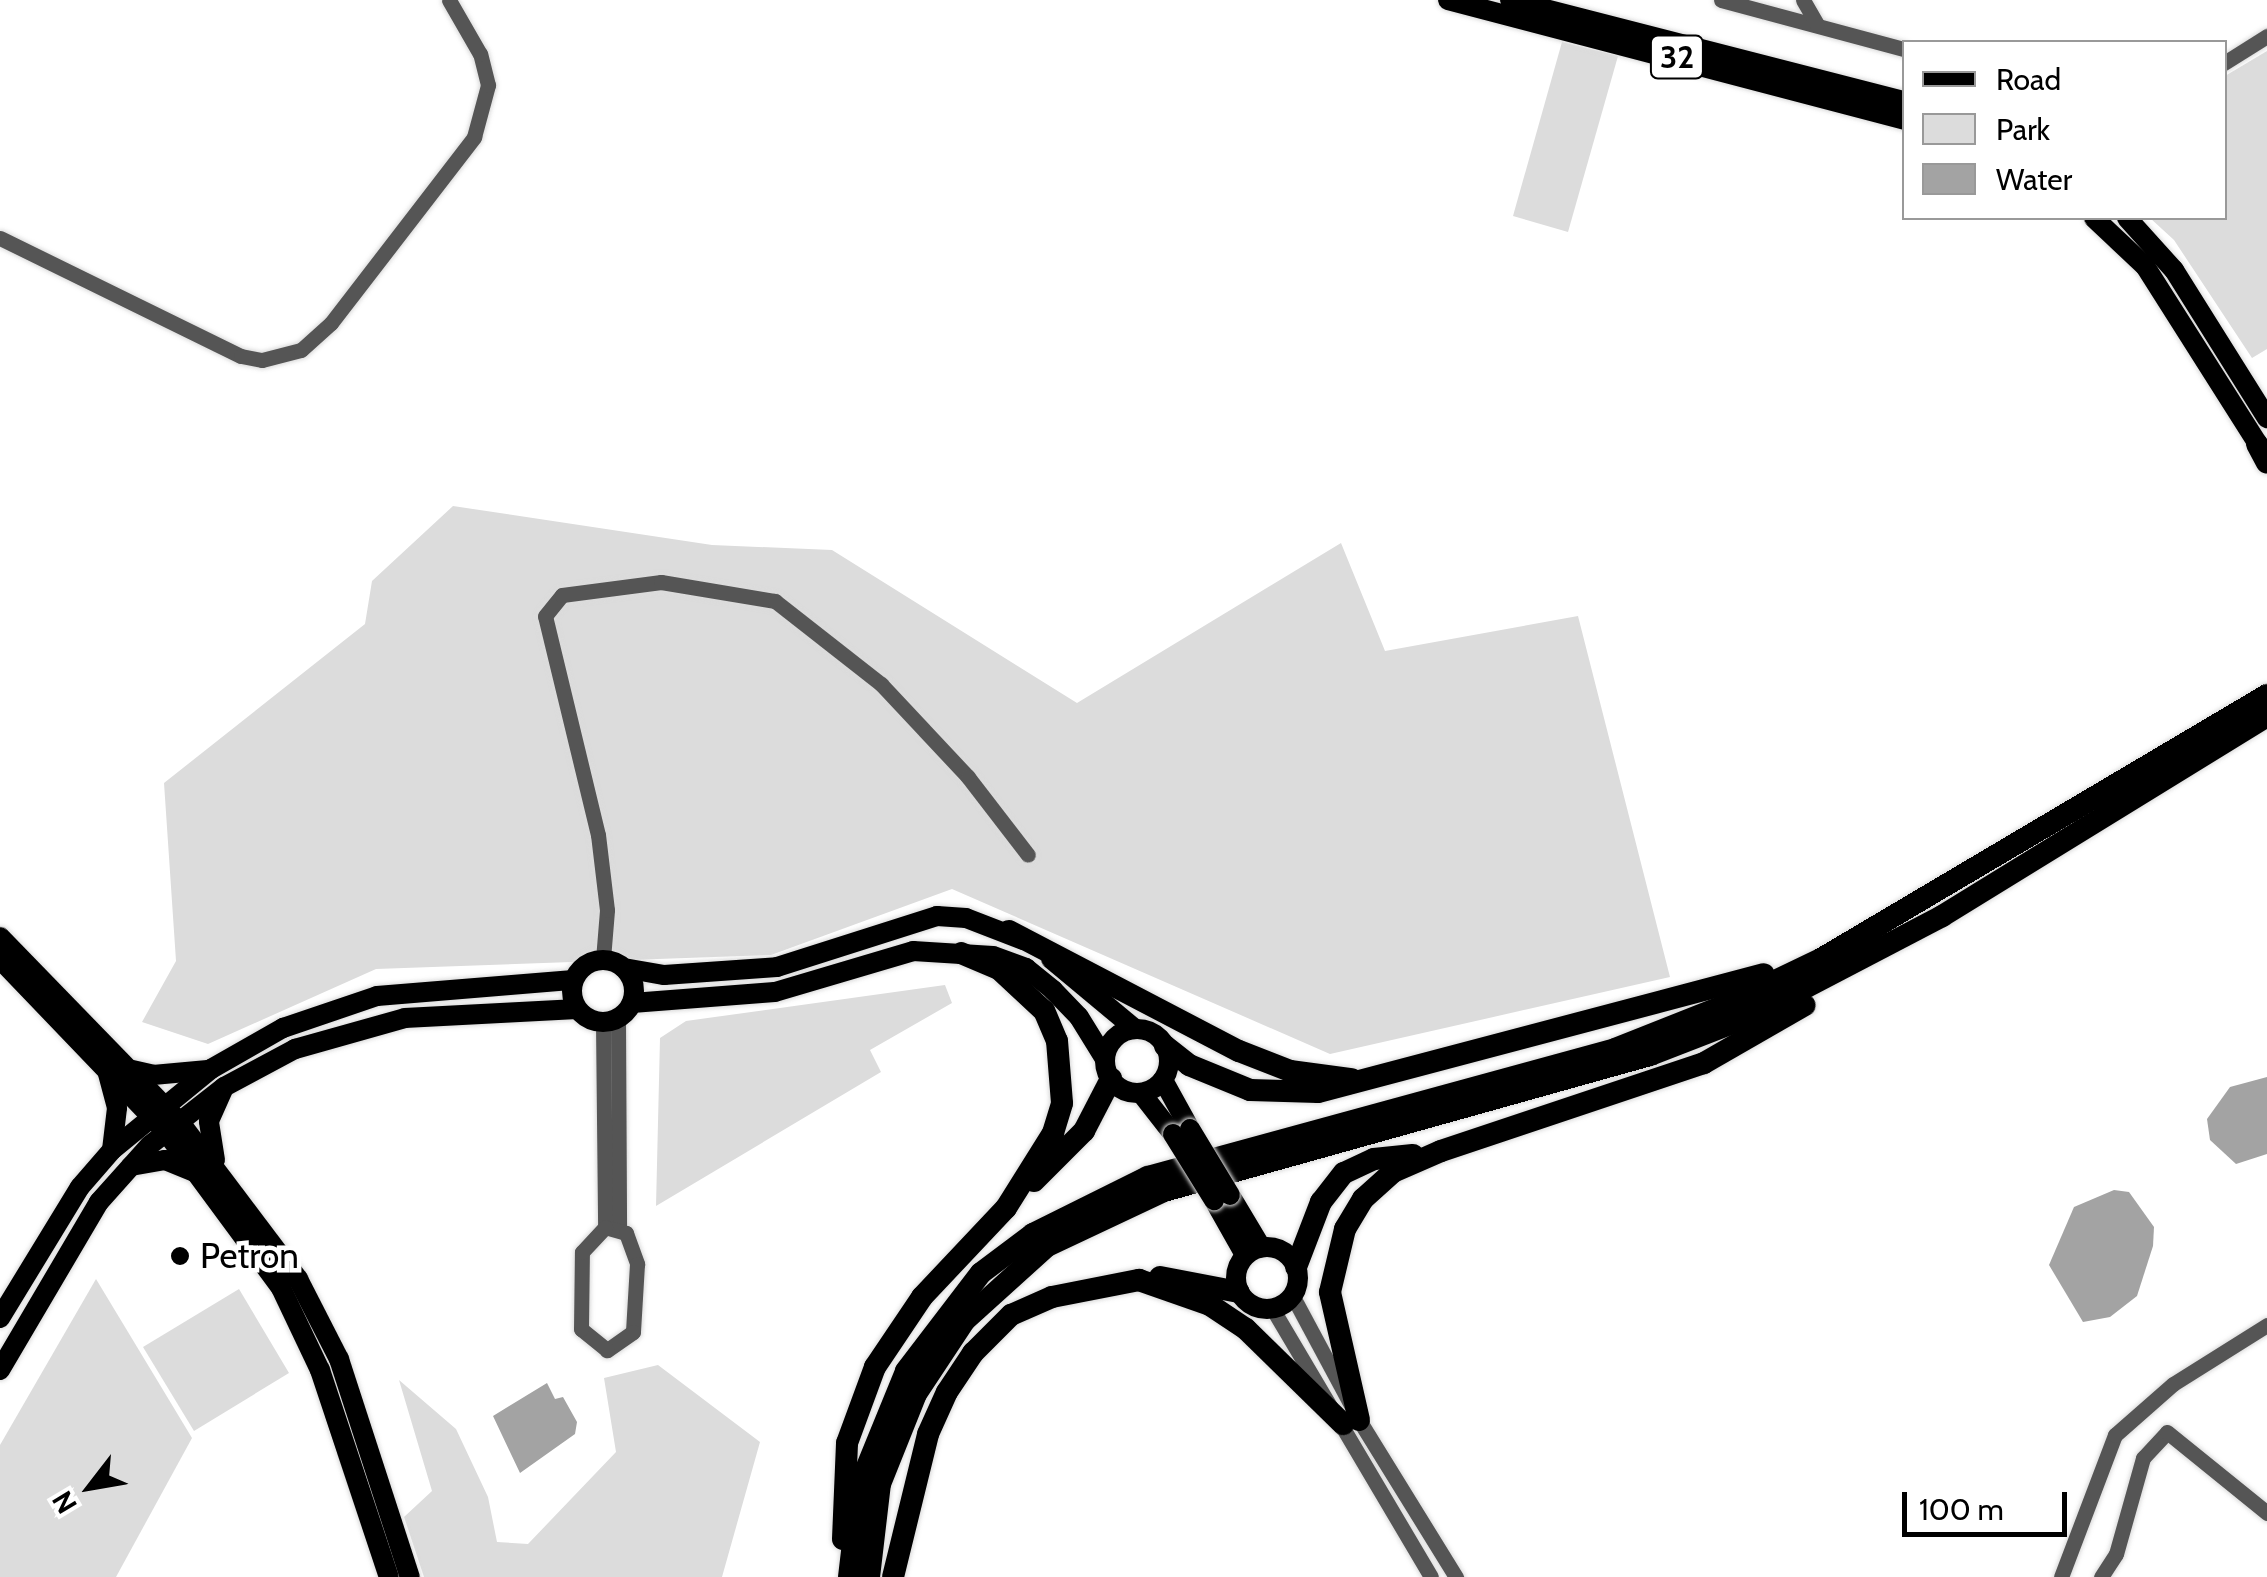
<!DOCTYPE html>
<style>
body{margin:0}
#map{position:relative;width:2267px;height:1577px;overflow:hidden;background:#fff;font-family:Cabin,sans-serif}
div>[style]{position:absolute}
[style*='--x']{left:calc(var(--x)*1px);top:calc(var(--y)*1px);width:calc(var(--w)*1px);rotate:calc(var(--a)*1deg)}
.green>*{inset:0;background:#dcdcdc}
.water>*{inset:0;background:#a3a3a3}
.roads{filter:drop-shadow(0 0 2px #dbdbdb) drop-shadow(0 0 2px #dbdbdb)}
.minor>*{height:15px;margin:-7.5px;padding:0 7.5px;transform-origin:7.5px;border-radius:7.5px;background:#555}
.major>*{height:20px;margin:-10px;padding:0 10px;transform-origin:10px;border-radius:10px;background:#000}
.major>.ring{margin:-10px;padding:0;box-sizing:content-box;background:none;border:20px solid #000;border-radius:50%}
.highway>*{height:22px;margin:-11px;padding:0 11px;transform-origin:11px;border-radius:11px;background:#000}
.bridges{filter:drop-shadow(0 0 2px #dbdbdb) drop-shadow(0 0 2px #dbdbdb)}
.major-bridge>*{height:20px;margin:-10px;padding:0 10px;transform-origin:10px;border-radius:10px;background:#000}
.dots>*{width:28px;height:28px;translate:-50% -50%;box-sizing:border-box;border:5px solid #fff;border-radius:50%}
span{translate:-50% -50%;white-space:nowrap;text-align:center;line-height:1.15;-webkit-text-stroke:9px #fff;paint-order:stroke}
.shield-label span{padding:2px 8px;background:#fff;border:2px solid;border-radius:8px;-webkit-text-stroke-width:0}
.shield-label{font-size:32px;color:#000;font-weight:700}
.poi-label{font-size:35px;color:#000}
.left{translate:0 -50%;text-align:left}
.legend{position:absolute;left:1902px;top:40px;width:325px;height:180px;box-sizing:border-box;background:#fff;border:2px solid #999;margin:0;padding:12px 18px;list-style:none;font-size:30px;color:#000}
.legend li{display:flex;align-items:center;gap:20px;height:50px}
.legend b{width:50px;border:2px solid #999}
.north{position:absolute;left:40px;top:1437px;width:100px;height:100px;-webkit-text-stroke:8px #fff;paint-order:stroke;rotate:239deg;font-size:28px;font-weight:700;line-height:40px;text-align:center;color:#000}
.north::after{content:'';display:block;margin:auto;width:35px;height:45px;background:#000;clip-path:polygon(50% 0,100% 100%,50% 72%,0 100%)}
.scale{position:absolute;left:1902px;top:1492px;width:165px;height:45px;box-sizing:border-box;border:5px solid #000;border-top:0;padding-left:12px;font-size:30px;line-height:35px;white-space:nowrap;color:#000;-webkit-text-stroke:8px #fff;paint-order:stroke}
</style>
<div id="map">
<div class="green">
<div style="clip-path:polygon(1562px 42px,1618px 56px,1568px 232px,1513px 216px)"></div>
<div style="clip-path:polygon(2267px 51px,2267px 349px,2252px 358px,2174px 240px,2150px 218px,2224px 218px,2225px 76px)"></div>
<div style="clip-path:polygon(453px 506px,712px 545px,832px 550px,1077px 703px,1341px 543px,1385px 651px,1578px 616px,1670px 977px,1330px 1054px,952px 889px,771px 955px,376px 969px,208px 1044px,142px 1022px,176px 961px,164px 783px,365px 624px,372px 581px)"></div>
<div style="clip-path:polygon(945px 985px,952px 1003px,870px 1050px,881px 1072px,656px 1206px,660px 1038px,686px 1021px)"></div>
<div style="clip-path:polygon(96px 1279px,192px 1438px,116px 1577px,0 1577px,0 1445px)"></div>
<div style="clip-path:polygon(239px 1289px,289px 1373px,194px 1431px,143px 1347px)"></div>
<div style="clip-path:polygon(658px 1365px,760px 1442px,722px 1577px,424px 1577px,404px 1517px,432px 1491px,399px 1380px,456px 1429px,488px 1497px,497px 1542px,528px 1544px,616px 1452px,604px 1378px)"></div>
</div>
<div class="water">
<div style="clip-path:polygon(2267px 1077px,2267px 1154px,2236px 1164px,2210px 1140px,2207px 1119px,2230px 1087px)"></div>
<div style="clip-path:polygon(2114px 1190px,2129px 1192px,2154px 1227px,2153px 1246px,2137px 1296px,2110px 1317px,2083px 1322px,2049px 1265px,2074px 1207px)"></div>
<div style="clip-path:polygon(547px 1383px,555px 1399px,563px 1397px,577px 1422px,575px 1434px,520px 1473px,493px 1416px)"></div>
</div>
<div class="roads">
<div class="minor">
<div style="--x:1721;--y:0;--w:189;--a:15"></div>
<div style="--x:1803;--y:0;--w:28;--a:60"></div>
<div style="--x:2224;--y:63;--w:51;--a:-32.1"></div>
<div style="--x:0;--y:238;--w:268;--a:26.1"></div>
<div style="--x:241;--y:356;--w:21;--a:11"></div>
<div style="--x:262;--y:360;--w:40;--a:-14.4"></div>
<div style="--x:301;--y:350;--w:40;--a:-42"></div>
<div style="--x:331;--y:323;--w:235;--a:-52.4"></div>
<div style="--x:474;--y:137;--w:54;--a:-74.9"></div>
<div style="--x:488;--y:85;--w:32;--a:-104"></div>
<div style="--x:480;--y:54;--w:62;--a:-119.9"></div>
<div style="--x:603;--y:959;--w:49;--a:-85.3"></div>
<div style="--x:607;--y:910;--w:76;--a:-96.8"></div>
<div style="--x:598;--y:835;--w:225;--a:-103.6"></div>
<div style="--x:545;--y:616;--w:27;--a:-51"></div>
<div style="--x:562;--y:595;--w:100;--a:-7.5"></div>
<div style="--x:661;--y:582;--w:116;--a:9.5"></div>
<div style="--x:775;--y:601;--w:135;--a:38.1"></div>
<div style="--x:881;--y:684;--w:127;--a:46.9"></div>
<div style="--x:968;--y:777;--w:98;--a:52.4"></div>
<div style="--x:618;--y:1019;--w:208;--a:89.7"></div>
<div style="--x:603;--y:1023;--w:204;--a:89.4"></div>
<div style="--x:605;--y:1227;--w:22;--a:16"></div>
<div style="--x:626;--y:1233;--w:33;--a:70"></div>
<div style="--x:637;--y:1264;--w:68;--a:93.4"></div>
<div style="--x:633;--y:1332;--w:32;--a:145"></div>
<div style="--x:607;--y:1350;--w:33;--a:-141"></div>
<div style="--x:581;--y:1329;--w:77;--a:-89.3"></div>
<div style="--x:582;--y:1252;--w:34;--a:-47"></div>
<div style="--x:1292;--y:1295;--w:142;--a:61.8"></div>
<div style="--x:1359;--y:1420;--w:185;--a:58.3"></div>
<div style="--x:1272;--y:1308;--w:312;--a:59.4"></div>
<div style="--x:2061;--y:1577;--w:152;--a:-69.2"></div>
<div style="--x:2115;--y:1435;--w:77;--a:-41.3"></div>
<div style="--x:2173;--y:1384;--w:111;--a:-32.1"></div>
<div style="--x:2101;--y:1577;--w:27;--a:-57"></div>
<div style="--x:2116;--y:1554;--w:100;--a:-74.3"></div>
<div style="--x:2143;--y:1458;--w:35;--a:-47"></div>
<div style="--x:2167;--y:1432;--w:129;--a:39"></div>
</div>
<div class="major">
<div style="--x:1448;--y:0;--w:472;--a:14.7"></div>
<div style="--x:1510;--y:0;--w:407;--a:14.4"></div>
<div style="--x:2094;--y:218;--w:70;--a:43.3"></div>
<div style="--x:2145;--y:266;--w:226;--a:57.6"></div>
<div style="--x:2127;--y:218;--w:70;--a:47.9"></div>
<div style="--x:2174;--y:270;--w:175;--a:57.9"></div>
<div style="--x:0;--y:937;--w:257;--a:45.8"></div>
<div style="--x:179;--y:1121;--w:198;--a:53"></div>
<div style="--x:298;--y:1279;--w:90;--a:62.9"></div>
<div style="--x:339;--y:1359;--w:229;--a:72"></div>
<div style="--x:0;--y:959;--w:240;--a:46.2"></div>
<div style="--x:166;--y:1132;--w:194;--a:53.6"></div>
<div style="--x:281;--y:1288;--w:91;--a:64.6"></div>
<div style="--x:320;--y:1370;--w:218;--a:71.6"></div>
<div style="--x:1051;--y:959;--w:109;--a:39.8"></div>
<div class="ring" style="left:572px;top:960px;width:42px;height:42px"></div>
<div style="--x:624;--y:968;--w:41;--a:9.9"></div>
<div style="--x:664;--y:975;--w:113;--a:-4"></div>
<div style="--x:777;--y:967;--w:168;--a:-17.7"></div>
<div style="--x:937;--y:916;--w:29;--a:4"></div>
<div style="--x:966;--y:918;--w:61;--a:21.1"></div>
<div style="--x:632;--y:1003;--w:143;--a:-4.4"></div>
<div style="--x:775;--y:992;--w:144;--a:-16.5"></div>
<div style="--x:913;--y:951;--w:80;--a:3.6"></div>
<div style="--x:993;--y:956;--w:35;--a:20"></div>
<div style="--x:1026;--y:968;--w:35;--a:39"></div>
<div style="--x:1053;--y:990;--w:37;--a:46"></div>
<div style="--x:1079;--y:1017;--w:49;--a:58.2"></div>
<div class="ring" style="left:1105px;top:1029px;width:44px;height:44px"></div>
<div style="--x:128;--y:1069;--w:26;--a:13"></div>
<div style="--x:153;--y:1075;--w:55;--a:-5.2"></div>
<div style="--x:108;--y:1074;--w:35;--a:75"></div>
<div style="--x:117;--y:1108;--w:42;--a:96.8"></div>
<div style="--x:1163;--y:1080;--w:56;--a:61.1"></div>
<div style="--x:1141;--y:1093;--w:52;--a:52"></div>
<div style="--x:215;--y:1160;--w:39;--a:-99"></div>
<div style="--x:209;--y:1121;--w:35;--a:-66"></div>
<div style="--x:131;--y:1166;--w:35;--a:-10"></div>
<div style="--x:165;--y:1160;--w:31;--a:22"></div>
<div style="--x:1230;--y:1195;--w:61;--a:59.2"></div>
<div style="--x:1214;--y:1200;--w:63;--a:60.6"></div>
<div class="ring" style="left:1236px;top:1247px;width:42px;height:42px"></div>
<div style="--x:0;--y:1318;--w:153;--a:-58.6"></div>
<div style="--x:80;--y:1187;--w:49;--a:-49.1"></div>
<div style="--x:112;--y:1150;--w:128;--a:-39.3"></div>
<div style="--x:211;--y:1069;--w:83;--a:-29.7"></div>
<div style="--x:283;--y:1028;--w:99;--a:-18.8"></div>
<div style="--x:377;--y:996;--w:197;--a:-4.7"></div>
<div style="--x:0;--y:1370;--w:195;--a:-59.5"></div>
<div style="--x:99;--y:1202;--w:76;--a:-48.2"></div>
<div style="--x:150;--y:1145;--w:94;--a:-38.1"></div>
<div style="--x:224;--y:1087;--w:81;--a:-28.2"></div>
<div style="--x:295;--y:1049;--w:114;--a:-15.7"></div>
<div style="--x:405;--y:1018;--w:172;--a:-3"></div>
</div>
<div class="highway">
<div style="--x:2257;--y:444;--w:21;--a:62"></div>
<div style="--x:1009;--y:931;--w:259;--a:27.6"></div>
<div style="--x:1239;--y:1051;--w:55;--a:21.4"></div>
<div style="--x:1290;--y:1071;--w:62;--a:7.5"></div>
<div style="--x:1165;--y:1046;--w:31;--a:38"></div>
<div style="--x:1189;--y:1065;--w:66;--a:22.3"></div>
<div style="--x:1250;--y:1090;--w:68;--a:1.7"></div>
<div style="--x:1318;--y:1092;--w:461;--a:-14.8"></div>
<div style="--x:1034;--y:1181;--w:71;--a:-45"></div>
<div style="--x:1084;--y:1131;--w:59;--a:-62.6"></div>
<div style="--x:1296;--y:1267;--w:70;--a:-69"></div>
<div style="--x:1321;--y:1202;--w:37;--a:-52"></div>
<div style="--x:1344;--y:1173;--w:33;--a:-25"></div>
<div style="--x:1374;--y:1159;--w:39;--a:-6"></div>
<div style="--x:1160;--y:1277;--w:80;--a:10.8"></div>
<div style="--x:1359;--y:1420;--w:131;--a:-102.8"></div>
<div style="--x:1330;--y:1292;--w:65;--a:-76.6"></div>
<div style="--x:1345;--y:1229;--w:35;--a:-59"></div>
<div style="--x:1363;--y:1199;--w:40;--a:-42"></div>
<div style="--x:1393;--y:1172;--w:52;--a:-23.6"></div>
<div style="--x:1441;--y:1151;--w:277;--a:-18.5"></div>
<div style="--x:1704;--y:1063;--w:116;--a:-29.9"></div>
<div style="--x:843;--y:1539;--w:96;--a:-87.6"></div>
<div style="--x:847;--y:1443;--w:81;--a:-69.8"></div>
<div style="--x:875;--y:1367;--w:84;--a:-56.1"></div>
<div style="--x:922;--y:1297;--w:122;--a:-46.7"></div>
<div style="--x:1006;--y:1208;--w:89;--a:-57.9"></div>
<div style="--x:1053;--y:1133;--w:31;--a:-73"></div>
<div style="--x:1062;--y:1103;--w:62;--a:-94.6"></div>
<div style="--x:1057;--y:1041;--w:33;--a:-113"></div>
<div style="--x:1044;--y:1011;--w:62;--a:-137"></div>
<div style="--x:999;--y:969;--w:41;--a:-157.2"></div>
<div style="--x:849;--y:1577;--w:94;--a:-83.3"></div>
<div style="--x:860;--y:1484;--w:122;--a:-67.8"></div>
<div style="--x:906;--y:1371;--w:123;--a:-52.6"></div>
<div style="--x:981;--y:1273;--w:65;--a:-36.9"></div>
<div style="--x:1033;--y:1234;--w:128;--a:-26.4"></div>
<div style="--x:1148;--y:1177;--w:484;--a:-15.3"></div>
<div style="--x:1615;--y:1049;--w:114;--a:-21.6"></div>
<div style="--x:1721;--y:1007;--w:111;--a:-25.6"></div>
<div style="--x:1821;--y:959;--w:518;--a:-30.62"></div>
<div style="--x:869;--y:1577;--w:94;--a:-83.3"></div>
<div style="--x:880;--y:1484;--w:97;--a:-68.2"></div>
<div style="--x:916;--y:1394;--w:89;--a:-56.5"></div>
<div style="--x:965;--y:1320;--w:110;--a:-42.1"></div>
<div style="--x:1047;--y:1246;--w:129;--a:-25.2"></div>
<div style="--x:1164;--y:1191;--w:505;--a:-15.63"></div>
<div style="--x:1650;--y:1055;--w:110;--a:-21.2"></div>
<div style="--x:1753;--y:1015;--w:213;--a:-27.6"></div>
<div style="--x:1942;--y:916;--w:382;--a:-31.6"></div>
<div style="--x:893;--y:1577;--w:147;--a:-76.2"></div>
<div style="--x:928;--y:1434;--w:46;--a:-65.7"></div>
<div style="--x:947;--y:1392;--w:47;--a:-56.3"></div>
<div style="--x:973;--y:1353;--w:54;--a:-45"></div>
<div style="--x:1011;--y:1315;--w:45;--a:-23.7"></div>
<div style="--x:1052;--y:1297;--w:89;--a:-11.1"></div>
<div style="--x:1139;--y:1280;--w:75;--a:19.4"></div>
<div style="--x:1210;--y:1305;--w:43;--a:33.7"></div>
<div style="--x:1246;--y:1329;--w:136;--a:44.4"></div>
</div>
</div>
<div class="bridges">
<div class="major-bridge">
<div style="--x:1190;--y:1129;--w:77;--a:58.8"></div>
<div style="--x:1173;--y:1134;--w:78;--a:58.2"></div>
</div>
</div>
<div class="dots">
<div style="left:180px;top:1256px;background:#000"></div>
</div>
<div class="shield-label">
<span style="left:1677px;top:57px">32</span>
</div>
<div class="poi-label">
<span class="left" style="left:200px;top:1256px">Petron</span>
</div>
<ul class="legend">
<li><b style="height:12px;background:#000"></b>Road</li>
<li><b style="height:28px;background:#dcdcdc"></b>Park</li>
<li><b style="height:28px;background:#a3a3a3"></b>Water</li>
</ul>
<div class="north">N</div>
<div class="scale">100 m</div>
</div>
